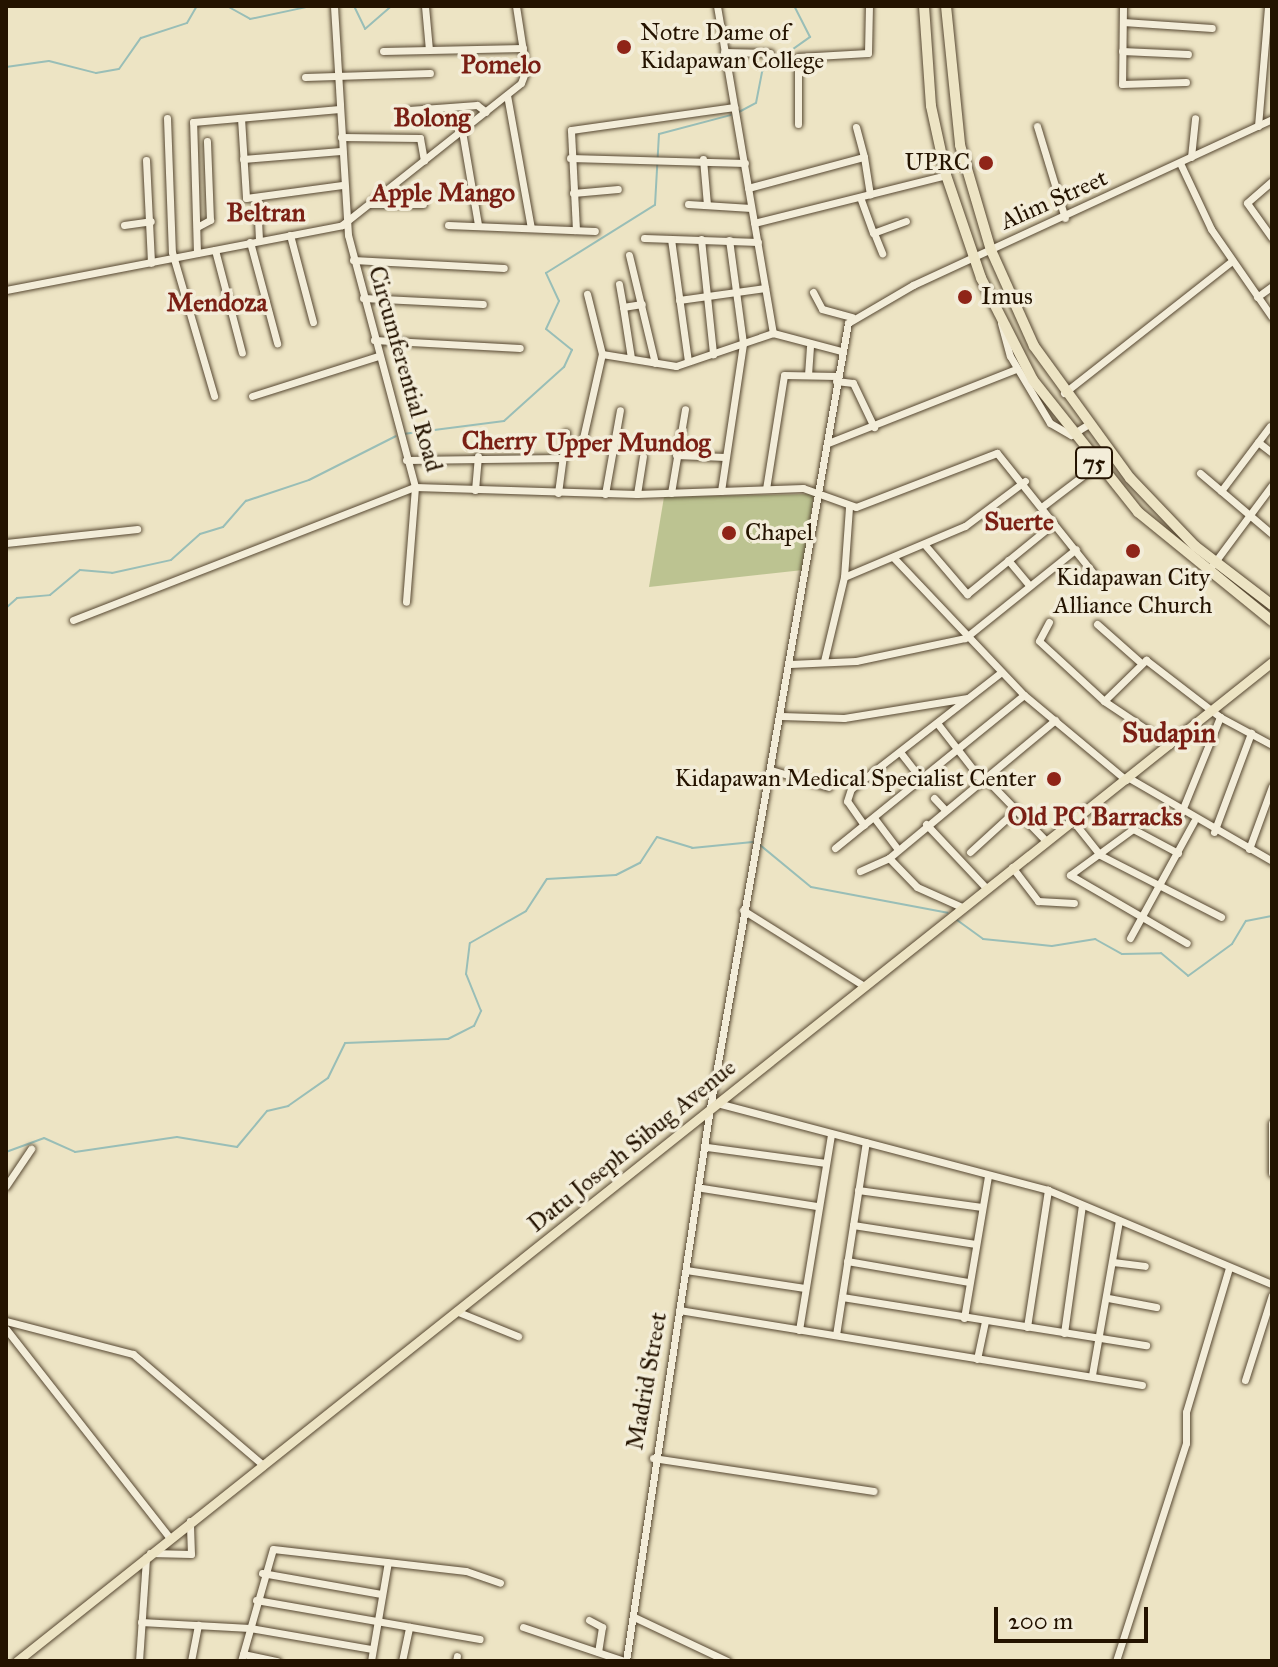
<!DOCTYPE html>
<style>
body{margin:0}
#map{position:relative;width:1278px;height:1667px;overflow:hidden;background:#ede4c4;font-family:"IM FELL Great Primer",serif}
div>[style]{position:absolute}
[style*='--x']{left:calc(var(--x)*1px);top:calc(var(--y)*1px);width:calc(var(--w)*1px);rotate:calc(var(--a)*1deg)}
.green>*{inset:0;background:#bcc391}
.stream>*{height:2px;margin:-1px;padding:0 1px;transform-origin:1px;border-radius:1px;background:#99beb7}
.roads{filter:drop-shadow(0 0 2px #564731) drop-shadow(0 0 2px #564731)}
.minor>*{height:7px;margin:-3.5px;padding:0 3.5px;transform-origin:3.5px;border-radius:3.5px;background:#f3edd9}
.major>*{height:9px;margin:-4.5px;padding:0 4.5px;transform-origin:4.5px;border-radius:4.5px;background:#ede4c4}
.highway>*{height:10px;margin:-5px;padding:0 5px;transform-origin:5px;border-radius:5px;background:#ede4c4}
.dots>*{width:22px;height:22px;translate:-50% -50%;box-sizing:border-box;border:4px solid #f3edd9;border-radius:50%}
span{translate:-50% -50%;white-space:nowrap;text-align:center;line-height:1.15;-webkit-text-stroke:7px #f3edd9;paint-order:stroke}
.shield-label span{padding:2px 6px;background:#f3edd9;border:2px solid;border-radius:6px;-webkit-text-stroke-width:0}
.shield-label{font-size:22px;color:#241300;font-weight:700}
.poi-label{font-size:24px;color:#241300}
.left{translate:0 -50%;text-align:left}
.right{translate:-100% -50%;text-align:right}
.street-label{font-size:24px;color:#241300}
.neighbourhood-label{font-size:26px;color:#7a1f14;font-weight:700}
.quarter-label{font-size:28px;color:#7a1f14;font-weight:700}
.frame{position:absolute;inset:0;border:8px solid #241300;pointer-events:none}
.scale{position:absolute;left:994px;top:1607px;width:154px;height:36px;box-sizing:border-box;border:4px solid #241300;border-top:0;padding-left:10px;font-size:24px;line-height:28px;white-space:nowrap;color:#241300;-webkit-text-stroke:6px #f3edd9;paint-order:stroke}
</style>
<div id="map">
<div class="green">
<div style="clip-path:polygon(814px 494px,803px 570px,649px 587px,664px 497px)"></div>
</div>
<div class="stream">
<div style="--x:227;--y:6;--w:26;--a:29"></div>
<div style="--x:250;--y:19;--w:62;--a:-12"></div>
<div style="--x:354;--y:6;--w:25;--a:64"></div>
<div style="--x:365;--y:29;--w:35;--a:-41"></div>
<div style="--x:6;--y:67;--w:43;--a:-7.9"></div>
<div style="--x:49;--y:61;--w:49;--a:14.3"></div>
<div style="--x:96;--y:73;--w:23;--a:-10"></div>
<div style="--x:119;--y:69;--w:38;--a:-55"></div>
<div style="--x:141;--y:38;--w:48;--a:-18.1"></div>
<div style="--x:187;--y:23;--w:20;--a:-60"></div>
<div style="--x:737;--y:113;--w:21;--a:-28"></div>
<div style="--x:756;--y:103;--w:33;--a:-79"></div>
<div style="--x:762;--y:71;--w:59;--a:-35.3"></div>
<div style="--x:810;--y:37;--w:35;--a:-117"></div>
<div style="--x:403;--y:434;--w:102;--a:-7.3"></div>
<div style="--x:504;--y:421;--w:81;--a:-42"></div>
<div style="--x:564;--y:367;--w:19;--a:-65"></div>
<div style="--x:572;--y:350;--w:33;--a:-141"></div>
<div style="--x:546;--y:329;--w:31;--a:-65"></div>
<div style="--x:559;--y:301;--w:31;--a:-115"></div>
<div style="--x:546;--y:273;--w:128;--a:-32"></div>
<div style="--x:655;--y:205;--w:71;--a:-86.8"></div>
<div style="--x:659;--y:134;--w:74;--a:-14.8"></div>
<div style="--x:6;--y:608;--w:15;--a:-42"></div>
<div style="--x:17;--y:598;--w:33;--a:-5"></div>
<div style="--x:50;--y:595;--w:39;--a:-40"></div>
<div style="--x:80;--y:570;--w:32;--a:5"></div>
<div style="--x:112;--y:573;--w:60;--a:-12.4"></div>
<div style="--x:171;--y:560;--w:39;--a:-42"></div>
<div style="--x:200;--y:534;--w:24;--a:-17"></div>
<div style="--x:223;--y:527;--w:35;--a:-49"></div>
<div style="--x:246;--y:501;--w:66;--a:-18.4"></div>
<div style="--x:309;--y:480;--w:97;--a:-26.8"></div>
<div style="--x:760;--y:845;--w:66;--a:39.5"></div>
<div style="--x:811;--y:887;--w:139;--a:10.7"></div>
<div style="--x:957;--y:920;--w:32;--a:36"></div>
<div style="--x:983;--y:939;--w:69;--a:5.8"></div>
<div style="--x:1052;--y:946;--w:44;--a:-9.2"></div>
<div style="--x:1095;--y:939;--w:31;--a:29"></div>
<div style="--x:1122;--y:954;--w:39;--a:-1"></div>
<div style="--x:1161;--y:953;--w:35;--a:40"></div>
<div style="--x:1188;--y:976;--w:54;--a:-36"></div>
<div style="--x:1232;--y:944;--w:27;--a:-59"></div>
<div style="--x:1246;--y:921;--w:26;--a:-11"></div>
<div style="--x:6;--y:1152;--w:40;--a:-20.2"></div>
<div style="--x:44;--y:1138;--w:34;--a:24"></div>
<div style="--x:75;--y:1152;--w:103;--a:-8.4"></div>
<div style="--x:177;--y:1137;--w:61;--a:9.5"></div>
<div style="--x:237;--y:1147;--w:47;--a:-50.2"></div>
<div style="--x:267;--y:1111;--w:22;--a:-13"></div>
<div style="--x:288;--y:1106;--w:49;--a:-35"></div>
<div style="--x:328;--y:1078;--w:39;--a:-64"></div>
<div style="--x:345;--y:1043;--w:103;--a:-2.2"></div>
<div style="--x:448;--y:1039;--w:29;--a:-27"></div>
<div style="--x:474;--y:1026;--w:17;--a:-65"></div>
<div style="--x:481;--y:1011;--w:40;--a:-112"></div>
<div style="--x:466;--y:974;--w:31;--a:-83"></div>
<div style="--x:470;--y:943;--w:64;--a:-29.7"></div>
<div style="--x:526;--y:911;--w:38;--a:-57"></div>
<div style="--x:547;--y:879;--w:69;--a:-3.3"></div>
<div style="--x:616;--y:875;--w:27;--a:-27"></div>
<div style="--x:640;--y:863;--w:31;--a:-57"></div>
<div style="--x:657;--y:837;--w:37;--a:17"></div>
<div style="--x:692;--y:848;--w:61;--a:-5.6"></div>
</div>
<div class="roads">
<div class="minor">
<div style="--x:334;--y:6;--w:229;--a:86.5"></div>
<div style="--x:348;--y:235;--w:261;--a:75.1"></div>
<div style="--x:415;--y:487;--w:115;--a:94.5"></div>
<div style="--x:425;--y:6;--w:44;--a:84.8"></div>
<div style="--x:717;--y:6;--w:332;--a:80.3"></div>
<div style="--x:1123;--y:6;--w:78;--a:90.7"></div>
<div style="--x:1122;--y:84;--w:64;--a:-1.8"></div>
<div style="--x:1123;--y:22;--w:89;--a:3.9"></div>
<div style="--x:383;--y:51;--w:140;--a:-1.2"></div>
<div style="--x:1122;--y:51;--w:66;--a:2.6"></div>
<div style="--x:724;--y:52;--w:46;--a:1.2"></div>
<div style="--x:305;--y:77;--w:125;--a:-1.8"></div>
<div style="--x:507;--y:95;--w:135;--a:79.8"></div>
<div style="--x:409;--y:110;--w:68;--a:-4.2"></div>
<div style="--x:477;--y:105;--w:11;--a:38"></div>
<div style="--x:167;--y:118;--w:134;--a:87.9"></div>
<div style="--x:172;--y:252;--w:150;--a:73.7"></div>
<div style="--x:241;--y:118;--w:80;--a:86.4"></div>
<div style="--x:246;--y:198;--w:97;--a:-7.7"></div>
<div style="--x:798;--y:124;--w:67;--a:-90"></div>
<div style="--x:798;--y:57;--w:70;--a:-3.3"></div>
<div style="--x:868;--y:53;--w:47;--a:-88.8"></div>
<div style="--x:1037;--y:126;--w:96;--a:73.1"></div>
<div style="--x:1258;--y:126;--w:120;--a:-85.2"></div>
<div style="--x:856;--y:127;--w:31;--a:75"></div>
<div style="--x:462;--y:131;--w:95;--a:80.3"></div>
<div style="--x:341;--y:137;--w:79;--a:0.7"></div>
<div style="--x:420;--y:138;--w:23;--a:80"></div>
<div style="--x:1191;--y:157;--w:39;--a:-84"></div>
<div style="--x:570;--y:158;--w:175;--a:1.6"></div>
<div style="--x:243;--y:159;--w:98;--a:-4.7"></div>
<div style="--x:703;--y:159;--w:46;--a:85"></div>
<div style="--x:146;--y:160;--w:103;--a:87.2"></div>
<div style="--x:1180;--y:163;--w:73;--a:64.8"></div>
<div style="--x:1211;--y:229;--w:107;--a:55.3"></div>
<div style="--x:1272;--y:181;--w:33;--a:139"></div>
<div style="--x:1247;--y:203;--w:43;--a:54.5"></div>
<div style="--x:748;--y:188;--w:120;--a:-15"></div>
<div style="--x:864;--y:157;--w:38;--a:81"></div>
<div style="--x:573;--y:193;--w:45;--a:-5.1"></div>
<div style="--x:860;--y:197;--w:38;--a:70"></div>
<div style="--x:873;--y:233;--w:35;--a:-20"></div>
<div style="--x:257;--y:199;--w:41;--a:87.2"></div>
<div style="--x:370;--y:204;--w:53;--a:0"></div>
<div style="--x:688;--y:204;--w:63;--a:3.6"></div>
<div style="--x:754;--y:223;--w:198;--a:-14"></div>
<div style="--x:124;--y:225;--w:27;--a:-8"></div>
<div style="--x:448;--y:225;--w:147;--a:2.3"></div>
<div style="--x:197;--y:227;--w:15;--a:-28"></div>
<div style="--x:210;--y:220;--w:79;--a:-92.2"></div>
<div style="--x:576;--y:230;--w:100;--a:-92.9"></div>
<div style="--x:571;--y:130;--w:165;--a:-8"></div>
<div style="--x:874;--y:233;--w:22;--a:68"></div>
<div style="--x:290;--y:235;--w:90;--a:75.2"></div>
<div style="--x:644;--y:238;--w:114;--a:2"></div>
<div style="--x:671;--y:239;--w:123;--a:82.1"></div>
<div style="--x:701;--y:239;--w:116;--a:84"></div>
<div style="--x:250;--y:242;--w:105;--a:75"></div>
<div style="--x:215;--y:250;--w:106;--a:75.3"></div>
<div style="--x:197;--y:253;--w:131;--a:-91.7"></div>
<div style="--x:193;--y:122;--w:147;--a:-5.1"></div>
<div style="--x:629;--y:255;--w:111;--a:76.5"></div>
<div style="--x:353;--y:260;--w:151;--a:3"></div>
<div style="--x:619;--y:284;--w:23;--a:80"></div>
<div style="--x:6;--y:290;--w:342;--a:-10.9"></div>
<div style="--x:342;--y:225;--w:228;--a:-38.4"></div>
<div style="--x:521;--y:83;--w:14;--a:-69"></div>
<div style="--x:526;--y:70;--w:65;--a:-98.9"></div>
<div style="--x:813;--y:292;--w:19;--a:62"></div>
<div style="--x:822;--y:309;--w:31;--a:15"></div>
<div style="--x:1257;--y:297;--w:19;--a:-36"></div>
<div style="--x:363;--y:298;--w:120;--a:2.9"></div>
<div style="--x:679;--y:300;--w:87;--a:-7.9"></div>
<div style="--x:1001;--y:323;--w:34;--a:75"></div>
<div style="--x:1010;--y:356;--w:78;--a:59.2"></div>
<div style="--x:1050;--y:423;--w:24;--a:30"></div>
<div style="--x:1071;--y:435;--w:19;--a:-32"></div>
<div style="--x:374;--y:340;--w:146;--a:3.1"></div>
<div style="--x:602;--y:354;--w:75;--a:9.2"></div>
<div style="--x:676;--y:366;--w:102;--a:-18.8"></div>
<div style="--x:773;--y:333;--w:70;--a:14.8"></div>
<div style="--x:631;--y:358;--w:52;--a:-98.9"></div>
<div style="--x:623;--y:307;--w:19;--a:-9"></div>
<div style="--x:808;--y:375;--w:28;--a:-86"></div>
<div style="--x:836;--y:381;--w:17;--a:7"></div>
<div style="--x:853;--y:383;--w:49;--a:64.5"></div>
<div style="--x:1064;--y:393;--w:214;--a:-38.2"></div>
<div style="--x:252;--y:396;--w:132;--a:-17.6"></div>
<div style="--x:583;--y:438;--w:86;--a:-77.3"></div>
<div style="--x:602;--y:354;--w:62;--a:-104"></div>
<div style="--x:1258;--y:442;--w:18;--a:38"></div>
<div style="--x:828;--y:443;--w:202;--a:-21.5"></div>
<div style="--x:676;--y:455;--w:49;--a:2.3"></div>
<div style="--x:406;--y:460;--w:156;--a:-0.7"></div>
<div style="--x:1200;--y:473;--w:94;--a:40.3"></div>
<div style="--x:766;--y:489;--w:115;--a:-81"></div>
<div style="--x:784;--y:375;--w:53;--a:1.1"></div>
<div style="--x:475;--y:490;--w:34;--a:-85"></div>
<div style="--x:721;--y:491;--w:150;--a:-81.5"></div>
<div style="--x:743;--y:343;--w:104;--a:-97.7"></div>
<div style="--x:1221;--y:491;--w:81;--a:-53"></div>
<div style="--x:558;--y:493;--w:61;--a:-82.4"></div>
<div style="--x:671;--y:493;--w:85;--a:-80.5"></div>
<div style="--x:605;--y:494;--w:85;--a:-79.9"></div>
<div style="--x:637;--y:494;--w:38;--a:-81"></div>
<div style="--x:1043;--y:506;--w:84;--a:-37.3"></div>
<div style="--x:6;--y:543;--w:132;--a:-6.1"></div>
<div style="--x:925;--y:545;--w:65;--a:49.4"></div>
<div style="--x:967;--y:594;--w:112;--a:-39.2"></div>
<div style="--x:893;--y:557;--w:190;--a:46.5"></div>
<div style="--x:1008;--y:560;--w:33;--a:50"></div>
<div style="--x:1206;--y:574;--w:111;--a:-53.4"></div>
<div style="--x:844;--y:577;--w:70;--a:-85.9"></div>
<div style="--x:73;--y:620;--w:367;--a:-21.3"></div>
<div style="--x:415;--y:487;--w:222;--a:1.8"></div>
<div style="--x:637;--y:494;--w:166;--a:-2.1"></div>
<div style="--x:803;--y:488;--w:56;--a:19.7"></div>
<div style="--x:856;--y:507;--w:151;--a:-21"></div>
<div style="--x:997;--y:453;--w:155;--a:51.3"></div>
<div style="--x:1049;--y:622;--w:21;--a:118"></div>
<div style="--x:1039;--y:641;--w:88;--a:42.7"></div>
<div style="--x:1104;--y:701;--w:79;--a:33.7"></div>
<div style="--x:1097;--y:624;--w:56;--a:41.4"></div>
<div style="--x:824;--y:661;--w:86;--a:-76.6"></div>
<div style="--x:844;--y:577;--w:131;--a:-22.9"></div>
<div style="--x:965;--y:526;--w:75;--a:-36.9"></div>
<div style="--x:790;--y:664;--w:66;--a:-2.6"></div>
<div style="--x:856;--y:661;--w:111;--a:-11.9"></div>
<div style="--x:965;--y:638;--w:142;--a:-38.7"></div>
<div style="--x:1104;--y:701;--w:59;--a:-44.3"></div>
<div style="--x:1146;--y:660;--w:93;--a:37.6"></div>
<div style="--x:1220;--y:717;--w:59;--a:28.3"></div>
<div style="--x:781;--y:716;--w:63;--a:1.8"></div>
<div style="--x:844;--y:718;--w:125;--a:-9.2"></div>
<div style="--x:937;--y:723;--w:75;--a:52.1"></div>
<div style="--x:900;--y:752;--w:37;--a:52"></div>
<div style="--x:771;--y:770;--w:60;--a:16.3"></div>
<div style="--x:1129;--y:778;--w:165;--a:30.1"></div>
<div style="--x:986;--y:779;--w:86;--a:45.9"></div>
<div style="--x:934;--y:798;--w:16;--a:47"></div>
<div style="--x:1181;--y:813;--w:104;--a:-67.9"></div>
<div style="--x:875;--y:819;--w:36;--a:53"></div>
<div style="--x:1073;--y:821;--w:43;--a:51.5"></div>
<div style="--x:1100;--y:855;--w:136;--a:27.1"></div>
<div style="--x:926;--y:824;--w:88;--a:46.8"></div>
<div style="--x:864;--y:825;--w:29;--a:-125"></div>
<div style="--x:847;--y:801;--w:13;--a:-72"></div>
<div style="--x:851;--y:789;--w:189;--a:-37.9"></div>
<div style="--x:1214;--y:832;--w:106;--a:-69.5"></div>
<div style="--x:835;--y:848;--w:243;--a:-39"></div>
<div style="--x:1024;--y:695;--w:133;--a:39.8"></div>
<div style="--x:1249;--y:849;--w:67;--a:-69.9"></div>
<div style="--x:970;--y:852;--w:62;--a:-42.4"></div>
<div style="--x:1178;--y:853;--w:51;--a:-151.9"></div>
<div style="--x:1133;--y:829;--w:78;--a:143.9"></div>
<div style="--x:1070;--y:875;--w:135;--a:30.2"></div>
<div style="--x:889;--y:858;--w:40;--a:46"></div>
<div style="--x:917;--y:887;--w:49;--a:24"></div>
<div style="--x:1012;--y:867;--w:43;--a:52.6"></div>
<div style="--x:1038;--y:901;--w:36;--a:3"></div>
<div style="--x:860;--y:871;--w:32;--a:-24"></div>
<div style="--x:889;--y:858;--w:216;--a:-39.7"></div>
<div style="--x:743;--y:910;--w:143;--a:32.1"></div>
<div style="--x:1130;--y:938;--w:133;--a:-61.3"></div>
<div style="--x:717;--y:1103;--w:342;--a:14.7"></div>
<div style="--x:1048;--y:1190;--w:243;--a:22.8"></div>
<div style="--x:1272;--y:1123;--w:50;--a:90"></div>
<div style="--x:707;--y:1147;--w:120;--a:7.7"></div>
<div style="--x:6;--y:1186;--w:45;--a:-56"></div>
<div style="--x:702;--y:1188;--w:116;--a:8.9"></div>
<div style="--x:858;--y:1190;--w:125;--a:7.8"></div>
<div style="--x:853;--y:1225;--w:124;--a:8.8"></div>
<div style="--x:847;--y:1261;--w:124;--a:9.8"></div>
<div style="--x:1113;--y:1262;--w:32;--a:7"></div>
<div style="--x:686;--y:1270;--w:120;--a:8.6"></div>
<div style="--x:842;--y:1297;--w:308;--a:9"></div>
<div style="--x:1108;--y:1298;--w:49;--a:10.6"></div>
<div style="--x:679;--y:1310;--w:469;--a:9.2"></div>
<div style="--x:456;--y:1311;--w:67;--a:22"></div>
<div style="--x:964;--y:1318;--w:144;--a:-80.4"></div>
<div style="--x:6;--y:1321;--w:131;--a:14.6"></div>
<div style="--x:133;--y:1354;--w:170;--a:40.5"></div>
<div style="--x:1027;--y:1327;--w:139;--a:-81.3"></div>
<div style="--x:6;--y:1329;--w:264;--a:51.9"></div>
<div style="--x:799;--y:1330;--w:199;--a:-80.7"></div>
<div style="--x:1064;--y:1333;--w:129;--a:-82"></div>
<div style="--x:836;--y:1335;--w:195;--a:-81.2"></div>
<div style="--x:977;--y:1359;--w:39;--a:-78"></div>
<div style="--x:1092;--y:1375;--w:157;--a:-80.1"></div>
<div style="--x:1245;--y:1380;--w:89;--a:-72.4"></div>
<div style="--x:653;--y:1458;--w:223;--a:8.5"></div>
<div style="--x:150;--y:1553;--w:41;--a:1.4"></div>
<div style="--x:191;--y:1554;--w:33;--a:-92"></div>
<div style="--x:262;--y:1573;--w:121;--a:10"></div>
<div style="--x:256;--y:1600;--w:227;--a:9.9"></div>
<div style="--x:634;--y:1617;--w:103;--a:25.3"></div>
<div style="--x:589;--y:1620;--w:15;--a:28"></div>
<div style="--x:602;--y:1627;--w:25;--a:99"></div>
<div style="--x:141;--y:1622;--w:109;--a:3.2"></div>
<div style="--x:250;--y:1628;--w:124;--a:9.8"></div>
<div style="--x:523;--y:1627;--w:107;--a:18.6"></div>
<div style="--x:243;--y:1654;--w:35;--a:12"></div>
<div style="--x:139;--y:1661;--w:104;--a:-86.1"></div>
<div style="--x:191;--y:1661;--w:37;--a:-79"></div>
<div style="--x:241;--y:1661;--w:116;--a:-74.1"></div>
<div style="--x:273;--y:1549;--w:194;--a:6.5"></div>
<div style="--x:466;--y:1571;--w:36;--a:19"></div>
<div style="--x:371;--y:1661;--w:100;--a:-80.3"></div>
<div style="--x:402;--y:1661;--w:35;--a:-78"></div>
<div style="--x:456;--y:1661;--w:5;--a:-79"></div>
<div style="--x:626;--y:1661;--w:559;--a:-81.36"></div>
<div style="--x:710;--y:1108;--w:797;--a:-80.03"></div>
<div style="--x:848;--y:323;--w:75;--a:-30.3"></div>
<div style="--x:913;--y:285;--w:396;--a:-24.8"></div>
<div style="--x:1116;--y:1661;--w:229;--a:-72.2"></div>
<div style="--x:1186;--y:1443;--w:31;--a:-90"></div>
<div style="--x:1186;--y:1412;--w:150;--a:-73.4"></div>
</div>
<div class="major">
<div style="--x:17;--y:1661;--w:1604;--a:-38.52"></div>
</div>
<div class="highway">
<div style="--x:924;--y:6;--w:100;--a:86"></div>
<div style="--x:931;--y:106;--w:71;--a:77.7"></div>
<div style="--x:946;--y:175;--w:109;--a:71.2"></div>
<div style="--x:981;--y:278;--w:114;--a:63"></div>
<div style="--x:1033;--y:380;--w:169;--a:51.5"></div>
<div style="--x:1138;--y:512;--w:173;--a:39.1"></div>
<div style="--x:946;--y:6;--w:140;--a:84.2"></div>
<div style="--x:960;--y:145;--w:109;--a:73.6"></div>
<div style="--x:991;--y:250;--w:105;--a:65.9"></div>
<div style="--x:1034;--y:346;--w:163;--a:54"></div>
<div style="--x:1130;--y:478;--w:94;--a:46.3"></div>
<div style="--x:1195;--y:546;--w:97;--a:37.5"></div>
</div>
</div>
<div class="dots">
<div style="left:624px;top:47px;background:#8f2418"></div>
<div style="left:986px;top:163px;background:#8f2418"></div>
<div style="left:965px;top:297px;background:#8f2418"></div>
<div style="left:729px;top:533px;background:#8f2418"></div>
<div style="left:1133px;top:551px;background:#8f2418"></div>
<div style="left:1054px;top:779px;background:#8f2418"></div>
</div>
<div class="shield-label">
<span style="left:1094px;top:463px">75</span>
</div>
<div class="poi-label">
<span class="left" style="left:640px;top:47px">Notre Dame of<br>Kidapawan College</span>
<span class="right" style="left:970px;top:163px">UPRC</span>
<span class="left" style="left:981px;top:297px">Imus</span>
<span class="left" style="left:745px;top:533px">Chapel</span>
<span style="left:1133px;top:592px">Kidapawan City<br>Alliance Church</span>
<span class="right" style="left:1036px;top:779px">Kidapawan Medical Specialist Center</span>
</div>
<div class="street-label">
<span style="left:1054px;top:200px;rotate:-24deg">Alim Street</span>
<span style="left:405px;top:369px;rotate:74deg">Circumferential Road</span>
<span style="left:632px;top:1146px;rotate:-39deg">Datu Joseph Sibug Avenue</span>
<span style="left:647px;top:1381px;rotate:-80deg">Madrid Street</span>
</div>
<div class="neighbourhood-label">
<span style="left:501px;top:65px">Pomelo</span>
<span style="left:432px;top:118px">Bolong</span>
<span style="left:443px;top:193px">Apple Mango</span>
<span style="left:266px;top:213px">Beltran</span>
<span style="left:217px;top:303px">Mendoza</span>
<span style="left:499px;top:441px">Cherry</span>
<span style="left:628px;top:443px">Upper Mundog</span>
<span style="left:1019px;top:522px">Suerte</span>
<span style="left:1095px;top:817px">Old PC Barracks</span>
</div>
<div class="quarter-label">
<span style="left:1169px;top:733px">Sudapin</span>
</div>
<div class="frame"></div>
<div class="scale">200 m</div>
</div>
